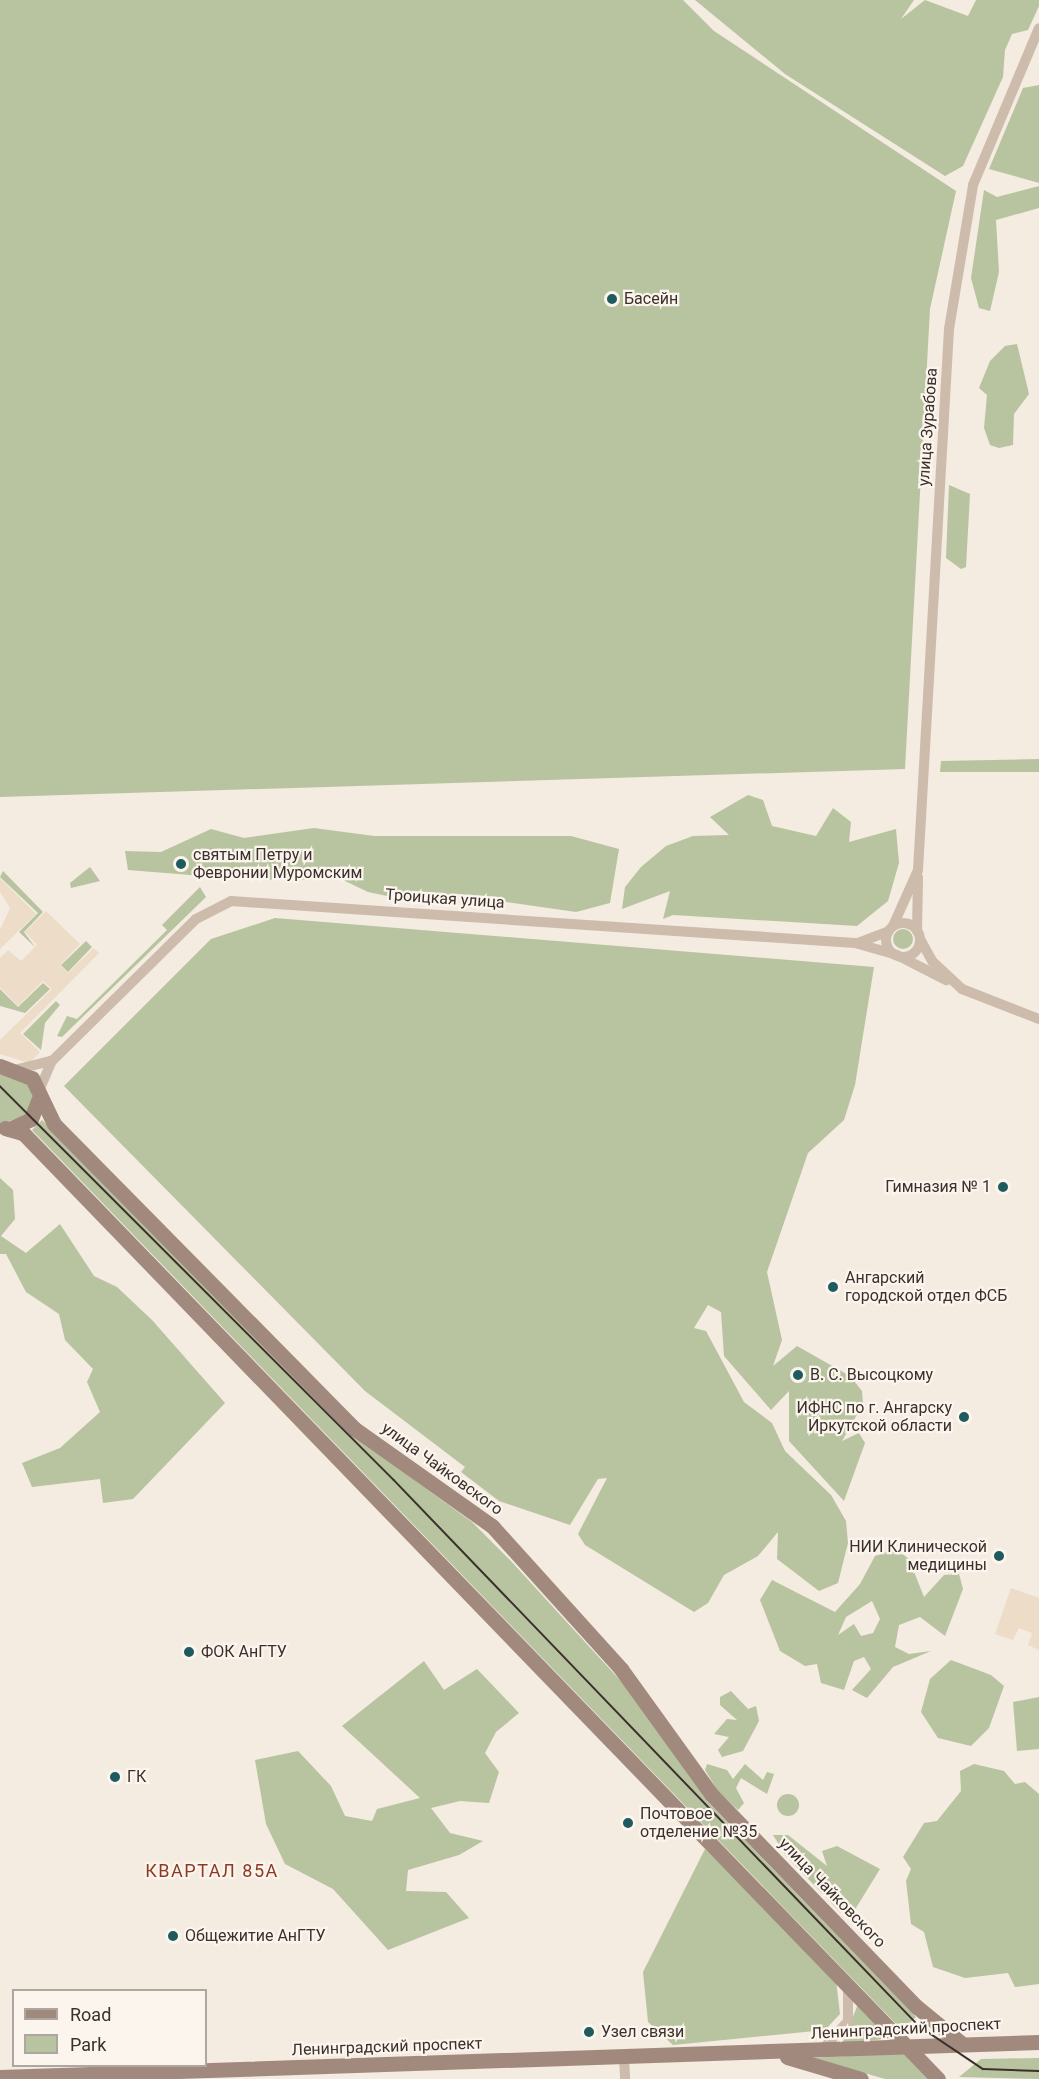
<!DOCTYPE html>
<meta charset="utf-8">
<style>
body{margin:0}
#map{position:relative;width:1039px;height:2079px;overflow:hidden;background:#f4ebe1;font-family:Roboto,sans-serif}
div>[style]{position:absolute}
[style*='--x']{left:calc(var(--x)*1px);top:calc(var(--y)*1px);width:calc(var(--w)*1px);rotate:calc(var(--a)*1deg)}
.green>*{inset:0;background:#b8c4a0}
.round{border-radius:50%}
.plaza>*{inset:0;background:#ecdcc8}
.street>*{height:10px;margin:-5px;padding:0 5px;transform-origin:5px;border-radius:5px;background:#cdbbac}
.street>.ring{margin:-5px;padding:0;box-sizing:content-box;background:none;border:10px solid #cdbbac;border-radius:50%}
.secondary>*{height:15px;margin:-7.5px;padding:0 7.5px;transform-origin:7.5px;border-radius:7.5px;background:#a18a7d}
.tram>*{height:1.5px;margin:-0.75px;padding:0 0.75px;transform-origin:0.75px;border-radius:0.75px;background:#3b302b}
.dots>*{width:16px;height:16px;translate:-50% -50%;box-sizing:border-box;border:3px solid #fbf5ee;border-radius:50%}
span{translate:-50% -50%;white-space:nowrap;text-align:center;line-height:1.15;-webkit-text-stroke:4.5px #fbf5ee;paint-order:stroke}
.poi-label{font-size:16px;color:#3b302b}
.left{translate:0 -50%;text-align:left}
.right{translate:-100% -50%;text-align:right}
.street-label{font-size:16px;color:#3b302b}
.neighbourhood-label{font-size:18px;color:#8c3b22;letter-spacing:1.5px}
.legend{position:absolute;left:12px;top:1989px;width:195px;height:78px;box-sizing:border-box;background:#fbf5ee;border:2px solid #aea6a0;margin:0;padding:8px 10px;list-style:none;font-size:18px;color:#3b302b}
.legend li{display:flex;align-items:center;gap:12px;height:30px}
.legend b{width:30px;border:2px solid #aea6a0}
</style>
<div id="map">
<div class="green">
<div style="clip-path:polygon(0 0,683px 0,714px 31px,956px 191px,930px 309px,905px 769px,0 797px)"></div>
<div style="clip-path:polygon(695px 0,914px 0,901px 19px,925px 0,968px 16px,976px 0,1039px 0,1039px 6px,1028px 30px,1012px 34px,1005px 50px,1003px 77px,963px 166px,945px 176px,785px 74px)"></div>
<div style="clip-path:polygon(1039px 85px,1039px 183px,989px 169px,1023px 88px)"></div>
<div style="clip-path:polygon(1039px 186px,1039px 208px,996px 220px,999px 272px,990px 311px,979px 308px,971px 278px,984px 190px,997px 197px)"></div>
<div style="clip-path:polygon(1017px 344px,1029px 394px,1014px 414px,1013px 445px,999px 448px,990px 445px,984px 428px,987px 395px,979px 388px,990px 361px,1005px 346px)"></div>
<div style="clip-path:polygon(949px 485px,970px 494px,966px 567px,961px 569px,946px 558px)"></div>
<div style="clip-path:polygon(1039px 759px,1039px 772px,940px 772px,941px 761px)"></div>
<div style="clip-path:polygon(748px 795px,763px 800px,772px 826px,816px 836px,833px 808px,851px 822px,849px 842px,896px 829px,899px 863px,888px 901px,857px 926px,673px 915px,663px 919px,670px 891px,622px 909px,625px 887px,641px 867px,666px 846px,693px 836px,729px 835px,710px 817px)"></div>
<div style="clip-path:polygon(314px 828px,374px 836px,571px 836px,619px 849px,610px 903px,576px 912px,451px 894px,420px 903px,368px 892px,341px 879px,253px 880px,128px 870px,125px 851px,161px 852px,211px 829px,244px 838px)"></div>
<div style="clip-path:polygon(90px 867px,100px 881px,71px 888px,70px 883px)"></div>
<div style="clip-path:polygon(3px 871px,43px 912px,24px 932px,35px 947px,19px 932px,38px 913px,0 877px)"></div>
<div style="clip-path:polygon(200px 887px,206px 897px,62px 1037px,57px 1036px,67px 1016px,77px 1019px,167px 930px,162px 925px)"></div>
<div style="clip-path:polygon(275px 918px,874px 967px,855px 1085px,844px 1120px,808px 1153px,767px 1272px,782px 1340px,773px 1366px,797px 1346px,850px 1376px,862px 1391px,863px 1404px,842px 1441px,859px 1433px,865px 1443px,844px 1501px,789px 1441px,789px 1391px,771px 1410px,724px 1356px,721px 1312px,708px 1305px,694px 1328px,706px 1331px,744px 1402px,772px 1423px,785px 1451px,831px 1495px,846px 1521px,848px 1543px,838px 1583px,819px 1591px,777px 1559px,778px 1532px,758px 1556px,724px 1575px,708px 1603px,694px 1612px,585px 1545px,578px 1534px,607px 1478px,598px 1479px,570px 1525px,499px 1501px,461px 1472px,465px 1467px,365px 1391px,64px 1086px,211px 939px)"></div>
<div class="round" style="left:893px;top:929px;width:20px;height:20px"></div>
<div style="clip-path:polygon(86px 941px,92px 947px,68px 972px,61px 965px)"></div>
<div style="clip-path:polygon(43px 983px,50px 989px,25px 1013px,0 1006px,0 989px,18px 1007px)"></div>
<div style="clip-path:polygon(56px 1001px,60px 1005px,45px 1023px,41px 1050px,23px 1034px)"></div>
<div style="clip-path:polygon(0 1073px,33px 1084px,31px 1114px,0 1124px)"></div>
<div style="clip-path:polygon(42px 1120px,352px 1435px,472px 1522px,510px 1560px,650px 1713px,707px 1801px,916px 2017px,902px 2030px,32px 1130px)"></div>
<div style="clip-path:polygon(0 1178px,13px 1190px,15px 1219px,1px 1236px,26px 1253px,60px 1224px,94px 1276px,117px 1287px,152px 1320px,225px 1403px,133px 1499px,103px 1503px,100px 1479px,32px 1487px,22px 1463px,60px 1448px,100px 1412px,87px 1382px,93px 1369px,65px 1340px,59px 1314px,26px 1292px,6px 1254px,0 1254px)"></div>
<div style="clip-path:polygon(evenodd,896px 1549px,909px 1559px,924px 1597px,944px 1575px,959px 1574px,963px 1589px,945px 1636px,920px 1617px,899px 1625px,895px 1647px,909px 1654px,931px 1651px,893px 1667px,867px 1698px,852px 1690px,871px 1669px,864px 1657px,854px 1661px,844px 1690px,821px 1683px,817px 1664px,805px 1666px,780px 1651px,760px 1600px,772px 1580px,835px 1612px,860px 1584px,875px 1556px,896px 1549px,872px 1601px,880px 1619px,873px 1633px,861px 1636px,854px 1624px,838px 1635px,846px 1617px,872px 1601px)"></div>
<div style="clip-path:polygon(951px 1660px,991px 1675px,1004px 1686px,989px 1728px,971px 1746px,938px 1738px,921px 1712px,930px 1679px)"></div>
<div style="clip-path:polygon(424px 1661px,444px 1690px,477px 1669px,519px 1713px,496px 1732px,485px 1753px,499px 1772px,489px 1803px,460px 1801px,431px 1808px,450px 1833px,483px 1841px,459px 1855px,408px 1870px,406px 1891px,446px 1892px,469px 1918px,388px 1950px,333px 1889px,285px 1864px,266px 1824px,255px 1760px,298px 1751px,331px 1786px,345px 1816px,372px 1821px,377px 1809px,420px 1798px,342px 1726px)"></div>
<div style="clip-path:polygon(731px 1691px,748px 1709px,756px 1706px,759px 1721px,743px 1751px,722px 1757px,718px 1750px,729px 1737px,714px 1734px,727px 1719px,737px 1720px,720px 1705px,720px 1697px)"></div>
<div style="clip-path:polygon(1039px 1697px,1039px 1749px,1017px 1751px,1013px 1702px)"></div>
<div style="clip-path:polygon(707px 1764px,727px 1770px,733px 1779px,745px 1764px,763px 1780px,767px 1772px,774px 1774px,767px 1794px,741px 1778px,736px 1788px,744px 1803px,738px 1810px,718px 1791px,705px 1770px)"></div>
<div style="clip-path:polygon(974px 1764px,1004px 1771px,1015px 1784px,1025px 1782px,1039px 1794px,1039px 1984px,1015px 1987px,1008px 1973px,965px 1978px,933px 1967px,924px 1932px,911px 1924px,906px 1881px,911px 1869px,903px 1857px,924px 1823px,937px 1821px,961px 1791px,960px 1771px)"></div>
<div class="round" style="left:777px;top:1794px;width:22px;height:22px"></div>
<div style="clip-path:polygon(773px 1835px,788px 1835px,827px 1866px,822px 1851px,837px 1846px,880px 1869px,851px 1916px,840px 1912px,786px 1856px)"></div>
<div style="clip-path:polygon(705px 1849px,836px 1980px,840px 2014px,825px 2030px,673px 2045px,648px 2022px,643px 1972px)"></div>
<div style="clip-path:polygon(858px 2004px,892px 2038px,842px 2044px)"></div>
<div style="clip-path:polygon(904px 2053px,929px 2079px,885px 2079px,813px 2058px)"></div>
<div style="clip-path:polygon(1039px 2058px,1039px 2079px,959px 2077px,981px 2059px)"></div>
</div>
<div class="plaza">
<div style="clip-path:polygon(0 878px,36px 914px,0 949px,0 930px,10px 908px,0 892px)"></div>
<div style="clip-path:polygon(46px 911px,80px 944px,60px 965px,68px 973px,94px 948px,99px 953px,20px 1033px,40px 1052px,29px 1063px,0 1054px,0 1040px,52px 989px,43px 981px,18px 1006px,0 987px,0 958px,8px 950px,21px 961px,37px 945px,25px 932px)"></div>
<div style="clip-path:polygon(1011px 1588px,1039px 1598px,1039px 1650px,1028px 1645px,1032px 1633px,1019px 1628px,1013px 1640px,995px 1634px)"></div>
</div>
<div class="street">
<div class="ring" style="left:886px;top:923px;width:24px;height:24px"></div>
<div style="--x:893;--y:926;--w:61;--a:-65.9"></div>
<div style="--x:918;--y:870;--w:542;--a:-86.72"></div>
<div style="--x:949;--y:329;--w:146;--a:-80.5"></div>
<div style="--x:973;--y:185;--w:170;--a:-67.2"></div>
<div style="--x:917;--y:931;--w:54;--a:-88.9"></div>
<div style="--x:920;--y:939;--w:26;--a:61"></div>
<div style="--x:933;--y:962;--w:40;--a:43"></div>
<div style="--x:962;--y:989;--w:83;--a:21.3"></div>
<div style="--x:858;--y:943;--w:33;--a:-21"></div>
<div style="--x:901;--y:957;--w:51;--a:27.1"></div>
<div style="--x:18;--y:1069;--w:34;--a:-14"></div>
<div style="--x:39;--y:1091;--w:33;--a:-67"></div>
<div style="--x:52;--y:1061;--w:202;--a:-44.6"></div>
<div style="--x:196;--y:919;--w:39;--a:-27"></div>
<div style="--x:231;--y:901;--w:625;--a:3.85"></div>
<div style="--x:855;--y:943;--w:44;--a:15.9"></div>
<div style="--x:822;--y:2050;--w:39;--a:-48"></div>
<div style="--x:848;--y:2021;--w:35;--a:-90"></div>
<div style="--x:624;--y:2057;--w:22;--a:87"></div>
</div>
<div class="secondary">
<div style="--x:0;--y:1066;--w:34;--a:21"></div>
<div style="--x:32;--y:1078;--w:51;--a:64.4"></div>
<div style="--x:54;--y:1124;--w:429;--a:45.4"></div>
<div style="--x:355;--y:1429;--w:168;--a:35.3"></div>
<div style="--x:492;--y:1526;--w:193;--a:47.9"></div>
<div style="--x:621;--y:1669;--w:154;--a:54.2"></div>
<div style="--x:711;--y:1794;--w:296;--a:46"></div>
<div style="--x:917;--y:2007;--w:57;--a:39.3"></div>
<div style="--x:5;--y:1128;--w:19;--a:16"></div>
<div style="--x:23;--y:1133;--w:1316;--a:45.95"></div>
<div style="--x:9;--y:1129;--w:24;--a:-24"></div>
<div style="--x:31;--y:1119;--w:25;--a:-69"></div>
<div style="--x:787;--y:2057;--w:77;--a:16.6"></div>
<div style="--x:0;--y:2077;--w:1040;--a:-1.93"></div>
</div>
<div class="tram">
<div style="--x:0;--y:1086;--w:557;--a:45"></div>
<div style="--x:394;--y:1480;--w:757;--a:46.12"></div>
<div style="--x:919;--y:2026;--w:77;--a:33.9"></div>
<div style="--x:983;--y:2069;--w:56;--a:2"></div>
</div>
<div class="dots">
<div style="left:612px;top:299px;background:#1f5a5e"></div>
<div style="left:181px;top:864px;background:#1f5a5e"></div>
<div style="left:1003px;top:1187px;background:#1f5a5e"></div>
<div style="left:833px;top:1287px;background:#1f5a5e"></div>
<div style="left:798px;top:1375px;background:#1f5a5e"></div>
<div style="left:964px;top:1417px;background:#1f5a5e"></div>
<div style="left:999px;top:1556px;background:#1f5a5e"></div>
<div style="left:189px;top:1652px;background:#1f5a5e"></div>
<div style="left:115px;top:1777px;background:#1f5a5e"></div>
<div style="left:628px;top:1823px;background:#1f5a5e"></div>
<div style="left:173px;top:1936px;background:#1f5a5e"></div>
<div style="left:589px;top:2032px;background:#1f5a5e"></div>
</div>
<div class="poi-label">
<span class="left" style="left:624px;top:299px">Басейн</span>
<span class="left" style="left:193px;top:864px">святым Петру и<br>Февронии Муромским</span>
<span class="right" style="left:991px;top:1187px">Гимназия № 1</span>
<span class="left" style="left:845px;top:1287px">Ангарский<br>городской отдел ФСБ</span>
<span class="left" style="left:810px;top:1375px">В. С. Высоцкому</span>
<span class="right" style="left:952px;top:1417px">ИФНС по г. Ангарску<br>Иркутской области</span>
<span class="right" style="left:987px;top:1556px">НИИ Клинической<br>медицины</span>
<span class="left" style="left:201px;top:1652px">ФОК АнГТУ</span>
<span class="left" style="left:127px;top:1777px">ГК</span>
<span class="left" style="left:640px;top:1823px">Почтовое<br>отделение №35</span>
<span class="left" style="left:185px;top:1936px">Общежитие АнГТУ</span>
<span class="left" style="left:601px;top:2032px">Узел связи</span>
</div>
<div class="street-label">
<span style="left:928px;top:427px;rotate:-86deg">улица Зурабова</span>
<span style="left:445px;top:899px;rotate:4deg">Троицкая улица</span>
<span style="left:442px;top:1469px;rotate:36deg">улица Чайковского</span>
<span style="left:832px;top:1893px;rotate:46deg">улица Чайковского</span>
<span style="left:906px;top:2029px;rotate:-3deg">Ленинградский проспект</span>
<span style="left:387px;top:2047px;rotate:-2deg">Ленинградский проспект</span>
</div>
<div class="neighbourhood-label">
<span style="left:212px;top:1871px">КВАРТАЛ 85А</span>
</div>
<ul class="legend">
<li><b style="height:8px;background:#a18a7d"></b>Road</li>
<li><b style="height:16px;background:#b8c4a0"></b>Park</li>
</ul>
</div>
